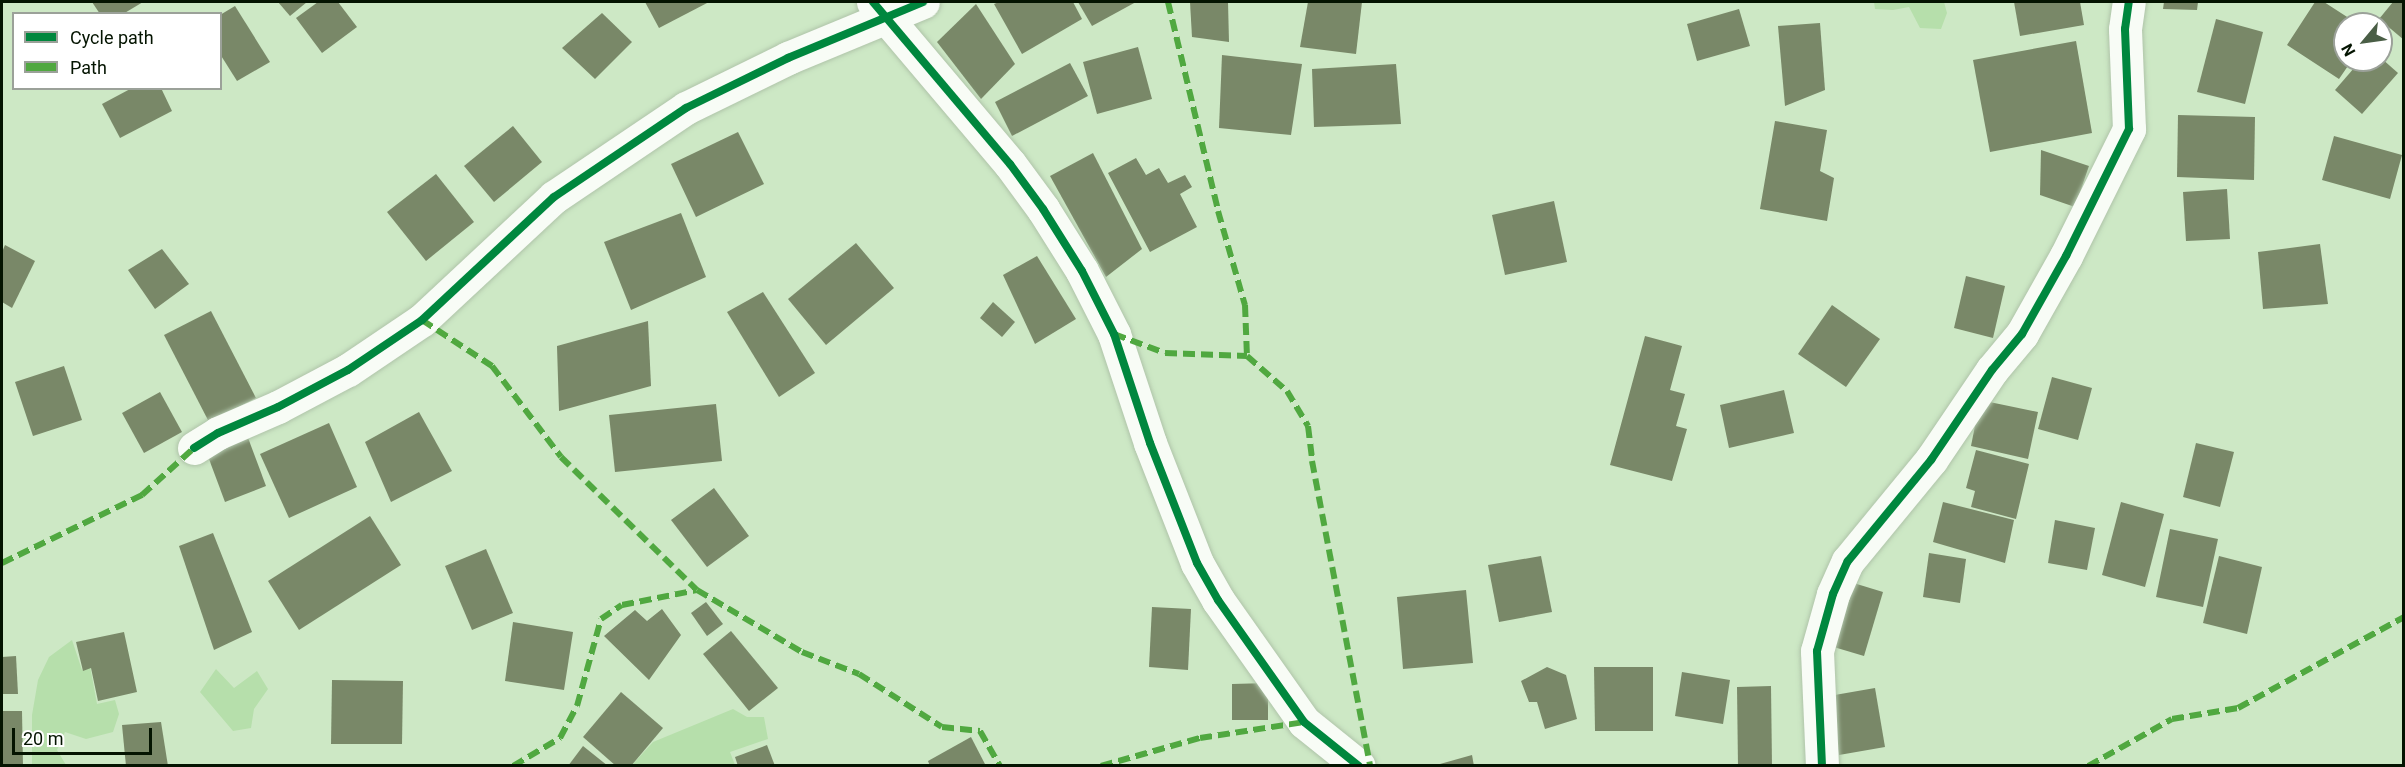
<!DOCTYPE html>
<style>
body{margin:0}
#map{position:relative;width:2405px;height:767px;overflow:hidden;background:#cde8c5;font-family:Roboto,sans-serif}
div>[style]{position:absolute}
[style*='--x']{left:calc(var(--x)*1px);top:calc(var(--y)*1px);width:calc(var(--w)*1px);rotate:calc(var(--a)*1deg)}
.green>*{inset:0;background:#b6dfab}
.building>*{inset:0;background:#798868}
.roads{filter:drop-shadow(0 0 2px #afc4a9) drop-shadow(0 0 2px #afc4a9)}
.street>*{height:33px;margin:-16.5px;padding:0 16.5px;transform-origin:16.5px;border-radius:16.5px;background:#f8fcf6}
.quiet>*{height:6px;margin-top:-3px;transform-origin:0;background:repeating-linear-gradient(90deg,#50a840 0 12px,transparent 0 18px)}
.cycleway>*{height:8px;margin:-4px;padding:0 4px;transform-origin:4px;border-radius:4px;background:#00873e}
span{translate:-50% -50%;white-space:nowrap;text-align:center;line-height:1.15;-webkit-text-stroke:6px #fff;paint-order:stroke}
.frame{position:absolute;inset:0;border:3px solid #041401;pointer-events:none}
.legend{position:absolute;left:12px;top:12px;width:210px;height:78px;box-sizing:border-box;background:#fff;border:2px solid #9ba199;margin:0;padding:8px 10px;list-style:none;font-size:18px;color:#041401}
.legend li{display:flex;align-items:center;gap:12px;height:30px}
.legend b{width:30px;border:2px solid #9ba199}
.north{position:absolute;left:2333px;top:12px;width:60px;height:60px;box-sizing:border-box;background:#fff;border:2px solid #9ba199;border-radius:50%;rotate:241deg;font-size:16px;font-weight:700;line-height:24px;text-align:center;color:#041401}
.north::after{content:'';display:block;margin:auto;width:21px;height:27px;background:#4a5e46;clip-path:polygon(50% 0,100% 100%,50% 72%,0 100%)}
.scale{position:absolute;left:12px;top:728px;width:140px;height:27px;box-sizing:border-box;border:3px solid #041401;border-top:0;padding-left:8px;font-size:18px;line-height:21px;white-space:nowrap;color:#041401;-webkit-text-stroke:4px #fff;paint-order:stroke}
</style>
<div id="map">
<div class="green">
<div style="clip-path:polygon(1874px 2px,1944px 2px,1947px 13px,1941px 29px,1920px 28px,1909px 7px,1893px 10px,1875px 9px)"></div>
<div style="clip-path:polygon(72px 640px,82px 670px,90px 666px,97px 704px,115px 700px,119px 714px,113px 732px,86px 739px,65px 732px,57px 750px,66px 765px,32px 766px,32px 715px,38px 680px,49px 657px)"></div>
<div style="clip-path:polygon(216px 669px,234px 688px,257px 671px,268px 689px,254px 709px,251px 728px,233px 731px,200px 692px)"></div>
<div style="clip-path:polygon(733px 709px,747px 717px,764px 717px,768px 739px,730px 752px,735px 765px,632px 765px,653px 742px)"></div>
</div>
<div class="building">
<div style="clip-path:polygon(92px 2px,143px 2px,123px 14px,100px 14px)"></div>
<div style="clip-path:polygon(278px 2px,307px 2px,290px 16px)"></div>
<div style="clip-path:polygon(318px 2px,338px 2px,357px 27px,322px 53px,296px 18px)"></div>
<div style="clip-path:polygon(645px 2px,709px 2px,659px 28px)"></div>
<div style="clip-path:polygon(999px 2px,1073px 2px,1082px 19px,1022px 54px,994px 4px)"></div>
<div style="clip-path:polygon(1078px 2px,1136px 2px,1092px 26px)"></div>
<div style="clip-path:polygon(1190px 2px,1228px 2px,1229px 42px,1192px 37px)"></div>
<div style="clip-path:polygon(1308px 2px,1362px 2px,1356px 54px,1300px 47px)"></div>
<div style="clip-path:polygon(2014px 2px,2080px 2px,2084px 25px,2020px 36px)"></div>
<div style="clip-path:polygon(2164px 2px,2198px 2px,2197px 10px,2163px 9px)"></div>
<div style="clip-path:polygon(2315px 2px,2324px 2px,2358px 24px,2345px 24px,2345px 60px,2352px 60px,2339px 79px,2287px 45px)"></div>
<div style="clip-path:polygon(2393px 2px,2404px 2px,2404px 40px,2379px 19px)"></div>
<div style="clip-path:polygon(976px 4px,1015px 64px,981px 99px,937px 42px)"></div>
<div style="clip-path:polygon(235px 6px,270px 62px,237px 81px,220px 54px,220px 15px)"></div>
<div style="clip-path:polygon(1739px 9px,1750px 46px,1697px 61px,1687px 24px)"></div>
<div style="clip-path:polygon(602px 13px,632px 42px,595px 79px,562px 48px)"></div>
<div style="clip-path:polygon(2216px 19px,2263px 32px,2245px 104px,2197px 92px)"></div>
<div style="clip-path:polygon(1820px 23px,1825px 90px,1785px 106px,1778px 26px)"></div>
<div style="clip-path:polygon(2076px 41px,2092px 133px,1990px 152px,1973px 60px)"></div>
<div style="clip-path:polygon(1138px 47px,1152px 99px,1097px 114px,1083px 62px)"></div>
<div style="clip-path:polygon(1222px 55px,1302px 64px,1291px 135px,1219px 128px)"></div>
<div style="clip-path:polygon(2381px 58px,2398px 73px,2362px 114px,2335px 90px,2361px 60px)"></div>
<div style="clip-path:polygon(1070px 63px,1088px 96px,1012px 136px,995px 102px)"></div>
<div style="clip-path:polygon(1396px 64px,1401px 124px,1314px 127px,1312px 69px)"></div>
<div style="clip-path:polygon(132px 88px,161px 88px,172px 111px,120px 138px,102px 104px)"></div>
<div style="clip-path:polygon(2178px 115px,2255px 117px,2254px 180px,2177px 177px)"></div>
<div style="clip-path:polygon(1775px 121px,1827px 130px,1820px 171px,1834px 178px,1827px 221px,1760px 209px)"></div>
<div style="clip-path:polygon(513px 126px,542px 162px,494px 202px,464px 166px)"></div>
<div style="clip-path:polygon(738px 132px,764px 184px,696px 217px,671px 164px)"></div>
<div style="clip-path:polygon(2334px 136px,2402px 155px,2390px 199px,2322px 180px)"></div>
<div style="clip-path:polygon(2041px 150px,2089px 166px,2075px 207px,2040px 195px)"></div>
<div style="clip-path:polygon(1093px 153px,1142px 249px,1106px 277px,1050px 176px)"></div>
<div style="clip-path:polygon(1136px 158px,1146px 175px,1159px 168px,1168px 183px,1185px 175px,1192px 187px,1180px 194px,1197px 227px,1150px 252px,1108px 173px)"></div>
<div style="clip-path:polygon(436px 174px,474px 222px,426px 261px,387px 212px)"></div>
<div style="clip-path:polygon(2227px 189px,2230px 239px,2186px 241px,2183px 192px)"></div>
<div style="clip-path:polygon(1554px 201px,1567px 262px,1505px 275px,1492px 215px)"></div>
<div style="clip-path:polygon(681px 213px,706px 277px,631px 310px,604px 242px)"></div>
<div style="clip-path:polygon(856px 243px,894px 288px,826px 345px,788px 299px)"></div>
<div style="clip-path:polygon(2320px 244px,2328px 304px,2263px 309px,2258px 252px)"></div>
<div style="clip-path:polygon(5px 245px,35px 261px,12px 308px,2px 302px,2px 252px)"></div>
<div style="clip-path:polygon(162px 249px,189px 284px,155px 309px,128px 270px)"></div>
<div style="clip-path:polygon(1037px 256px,1076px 319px,1035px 344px,1003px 275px)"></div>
<div style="clip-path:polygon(1966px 276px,2005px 286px,1993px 338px,1954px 328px)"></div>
<div style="clip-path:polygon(763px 292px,815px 373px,779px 397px,727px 312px)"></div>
<div style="clip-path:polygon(993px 302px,1015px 322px,1002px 337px,980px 318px)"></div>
<div style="clip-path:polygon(1832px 305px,1880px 339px,1846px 387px,1798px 354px)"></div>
<div style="clip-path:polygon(211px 311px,256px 398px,209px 422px,164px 335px)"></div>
<div style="clip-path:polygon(648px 321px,651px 386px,559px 411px,557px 346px)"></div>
<div style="clip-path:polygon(1645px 336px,1682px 346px,1670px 390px,1685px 394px,1676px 426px,1687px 429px,1672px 481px,1610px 465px)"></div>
<div style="clip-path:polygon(64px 366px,82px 420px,33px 436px,15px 382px)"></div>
<div style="clip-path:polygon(2052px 377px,2092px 388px,2078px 440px,2038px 429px)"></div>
<div style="clip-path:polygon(1784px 390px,1794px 433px,1729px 448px,1720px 405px)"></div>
<div style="clip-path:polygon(160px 392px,182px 432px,144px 453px,122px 413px)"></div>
<div style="clip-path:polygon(1980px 400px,2038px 412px,2028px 459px,1971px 446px)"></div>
<div style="clip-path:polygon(716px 404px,722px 461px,615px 472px,609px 415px)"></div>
<div style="clip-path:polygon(419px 412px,452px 471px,391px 502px,365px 442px)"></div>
<div style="clip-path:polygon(329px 423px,357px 487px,289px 518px,260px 454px)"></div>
<div style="clip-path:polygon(247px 435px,266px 486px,225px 502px,206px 451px)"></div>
<div style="clip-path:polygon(2196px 443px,2234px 452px,2220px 507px,2183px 497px)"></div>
<div style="clip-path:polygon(1976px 450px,2029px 464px,2016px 519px,1971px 507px,1975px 491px,1966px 488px)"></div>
<div style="clip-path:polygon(714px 488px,749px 536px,707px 567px,671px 520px)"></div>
<div style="clip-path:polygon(1943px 502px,2014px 520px,2005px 563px,1933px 542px)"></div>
<div style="clip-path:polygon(2121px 502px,2164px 514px,2145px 587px,2102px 575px)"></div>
<div style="clip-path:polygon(370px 516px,401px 565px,299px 630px,268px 581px)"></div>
<div style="clip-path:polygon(2055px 520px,2095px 528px,2087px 570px,2048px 563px)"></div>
<div style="clip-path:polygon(2170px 529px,2218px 539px,2203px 607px,2156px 597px)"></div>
<div style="clip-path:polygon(213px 533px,252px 632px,214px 650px,179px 546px)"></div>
<div style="clip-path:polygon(486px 549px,513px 613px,472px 630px,445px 566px)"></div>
<div style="clip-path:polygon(1929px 553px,1966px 559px,1960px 603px,1923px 597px)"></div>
<div style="clip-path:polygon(1541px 556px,1552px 612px,1499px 622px,1488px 565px)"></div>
<div style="clip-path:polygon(2219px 556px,2262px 567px,2247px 634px,2203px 623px)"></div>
<div style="clip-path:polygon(1847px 581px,1883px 592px,1864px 656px,1827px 645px)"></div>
<div style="clip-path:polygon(1466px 590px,1473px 663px,1403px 669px,1397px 597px)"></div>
<div style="clip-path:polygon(706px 602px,723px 624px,707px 636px,691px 613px)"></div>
<div style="clip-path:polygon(1152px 607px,1191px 609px,1188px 670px,1149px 667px)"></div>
<div style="clip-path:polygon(662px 609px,681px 635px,649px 680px,604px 636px,635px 610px,647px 621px)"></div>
<div style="clip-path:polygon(513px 622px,573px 632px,564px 690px,505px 681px)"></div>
<div style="clip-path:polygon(731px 631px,778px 688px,749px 711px,703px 654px)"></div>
<div style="clip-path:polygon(124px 632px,137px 692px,98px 701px,91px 668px,83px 671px,76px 642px)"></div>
<div style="clip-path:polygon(16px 656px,18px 694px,2px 694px,2px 657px)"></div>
<div style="clip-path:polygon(1547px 667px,1566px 675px,1577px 719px,1545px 729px,1537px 702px,1529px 702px,1521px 681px)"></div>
<div style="clip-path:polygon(1594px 667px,1653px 667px,1653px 731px,1595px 731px)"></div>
<div style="clip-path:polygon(1682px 672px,1730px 680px,1723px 724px,1675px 716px)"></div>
<div style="clip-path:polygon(332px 680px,403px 681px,402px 744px,331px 744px)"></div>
<div style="clip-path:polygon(1268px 683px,1268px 720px,1232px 720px,1232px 684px)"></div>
<div style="clip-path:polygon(1771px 686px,1772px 766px,1738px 766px,1737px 687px)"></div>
<div style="clip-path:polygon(1875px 688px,1885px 747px,1839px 755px,1829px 696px)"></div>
<div style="clip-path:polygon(621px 692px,663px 728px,631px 766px,616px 766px,583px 737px)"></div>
<div style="clip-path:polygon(2px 711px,22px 711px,23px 766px,2px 766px)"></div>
<div style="clip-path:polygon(161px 722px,168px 766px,126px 766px,122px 725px)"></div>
<div style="clip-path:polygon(971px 737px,986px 766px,930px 766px,928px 761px)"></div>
<div style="clip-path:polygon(767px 745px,775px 766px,738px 766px,735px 757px)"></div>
<div style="clip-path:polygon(583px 746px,608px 766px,568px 766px)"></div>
<div style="clip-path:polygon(1472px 755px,1474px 766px,1441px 766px,1440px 764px)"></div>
</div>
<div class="roads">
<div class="street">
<div style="--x:873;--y:2;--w:212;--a:49.8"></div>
<div style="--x:1010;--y:164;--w:56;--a:53.7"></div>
<div style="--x:1043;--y:209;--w:73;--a:57.8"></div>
<div style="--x:1082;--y:271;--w:71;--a:63.1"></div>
<div style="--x:1114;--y:334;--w:115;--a:71.7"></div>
<div style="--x:1150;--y:443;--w:129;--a:68.6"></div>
<div style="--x:1197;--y:563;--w:43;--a:60.4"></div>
<div style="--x:1218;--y:600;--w:149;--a:54.8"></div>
<div style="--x:1304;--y:722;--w:70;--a:38.7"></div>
<div style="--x:194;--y:448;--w:28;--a:-32"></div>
<div style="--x:218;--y:433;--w:65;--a:-23.4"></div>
<div style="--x:278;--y:407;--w:79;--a:-27.9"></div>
<div style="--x:348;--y:370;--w:89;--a:-34"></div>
<div style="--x:422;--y:320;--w:180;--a:-43"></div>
<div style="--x:554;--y:197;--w:159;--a:-34"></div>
<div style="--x:686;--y:108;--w:114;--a:-26.1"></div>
<div style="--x:788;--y:58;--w:146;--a:-22.5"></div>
<div style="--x:1822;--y:766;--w:115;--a:-92.5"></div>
<div style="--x:1817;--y:651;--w:59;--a:-74.3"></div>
<div style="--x:1833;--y:594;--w:36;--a:-66"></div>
<div style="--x:1848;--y:561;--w:131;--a:-50.6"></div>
<div style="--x:1931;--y:460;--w:109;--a:-55.9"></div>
<div style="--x:1992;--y:370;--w:47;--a:-50.2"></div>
<div style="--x:2022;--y:334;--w:90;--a:-60.6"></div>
<div style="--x:2066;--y:256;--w:142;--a:-63.6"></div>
<div style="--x:2129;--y:129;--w:100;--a:-92.3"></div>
<div style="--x:2125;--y:29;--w:27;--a:-82"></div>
</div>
</div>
<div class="quiet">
<div style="--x:1168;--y:2;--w:215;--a:76.5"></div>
<div style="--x:1218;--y:211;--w:98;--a:74"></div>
<div style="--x:1245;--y:305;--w:51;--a:87.8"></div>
<div style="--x:1247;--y:356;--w:53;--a:41.2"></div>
<div style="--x:1287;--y:391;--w:41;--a:59"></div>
<div style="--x:1308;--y:426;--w:35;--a:83"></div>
<div style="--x:1312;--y:461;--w:310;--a:79.2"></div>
<div style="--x:422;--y:320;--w:84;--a:33.3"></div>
<div style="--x:492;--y:366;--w:114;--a:52.8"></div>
<div style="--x:561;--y:457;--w:190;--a:44.4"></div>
<div style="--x:697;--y:590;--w:122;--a:30.6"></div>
<div style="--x:802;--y:652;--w:61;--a:21.1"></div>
<div style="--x:859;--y:674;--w:98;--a:32.6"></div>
<div style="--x:942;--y:727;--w:38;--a:6"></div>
<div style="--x:980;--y:731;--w:40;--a:60.3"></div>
<div style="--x:1114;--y:334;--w:54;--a:20.4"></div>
<div style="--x:1165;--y:353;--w:82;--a:2.1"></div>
<div style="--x:2;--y:563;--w:156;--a:-25.9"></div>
<div style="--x:142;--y:495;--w:70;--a:-42.1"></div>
<div style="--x:513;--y:766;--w:55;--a:-30.8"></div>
<div style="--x:560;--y:738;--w:36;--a:-62"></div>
<div style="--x:577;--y:706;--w:90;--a:-74.6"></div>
<div style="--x:601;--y:619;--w:25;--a:-34"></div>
<div style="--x:622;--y:605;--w:76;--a:-11.3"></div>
<div style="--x:1101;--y:766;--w:103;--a:-15.8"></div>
<div style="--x:1200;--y:738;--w:105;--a:-8.7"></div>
<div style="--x:2088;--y:766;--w:96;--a:-29.2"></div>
<div style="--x:2172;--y:719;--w:67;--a:-9.5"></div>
<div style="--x:2238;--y:708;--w:189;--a:-28.7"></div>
</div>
<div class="cycleway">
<div style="--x:873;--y:2;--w:212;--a:49.8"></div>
<div style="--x:1010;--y:164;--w:56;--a:53.7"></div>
<div style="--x:1043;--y:209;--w:73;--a:57.8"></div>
<div style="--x:1082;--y:271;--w:71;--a:63.1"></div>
<div style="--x:1114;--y:334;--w:115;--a:71.7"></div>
<div style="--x:1150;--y:443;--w:129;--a:68.6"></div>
<div style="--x:1197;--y:563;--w:43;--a:60.4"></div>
<div style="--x:1218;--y:600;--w:149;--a:54.8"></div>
<div style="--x:1304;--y:722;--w:70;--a:38.7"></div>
<div style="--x:194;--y:448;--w:28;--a:-32"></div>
<div style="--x:218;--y:433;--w:65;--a:-23.4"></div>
<div style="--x:278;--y:407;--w:79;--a:-27.9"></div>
<div style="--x:348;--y:370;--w:89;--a:-34"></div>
<div style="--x:422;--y:320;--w:180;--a:-43"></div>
<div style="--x:554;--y:197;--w:159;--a:-34"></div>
<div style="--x:686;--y:108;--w:114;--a:-26.1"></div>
<div style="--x:788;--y:58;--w:146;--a:-22.5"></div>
<div style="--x:1822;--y:766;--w:115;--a:-92.5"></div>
<div style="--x:1817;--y:651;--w:59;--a:-74.3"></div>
<div style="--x:1833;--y:594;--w:36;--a:-66"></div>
<div style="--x:1848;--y:561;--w:131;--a:-50.6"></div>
<div style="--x:1931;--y:460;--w:109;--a:-55.9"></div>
<div style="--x:1992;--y:370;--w:47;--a:-50.2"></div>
<div style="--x:2022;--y:334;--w:90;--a:-60.6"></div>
<div style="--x:2066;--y:256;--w:142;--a:-63.6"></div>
<div style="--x:2129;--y:129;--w:100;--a:-92.3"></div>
<div style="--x:2125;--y:29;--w:27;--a:-82"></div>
</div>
<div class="frame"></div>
<ul class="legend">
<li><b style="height:8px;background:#00873e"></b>Cycle path</li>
<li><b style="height:8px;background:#50a840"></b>Path</li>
</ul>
<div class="north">N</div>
<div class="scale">20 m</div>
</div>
